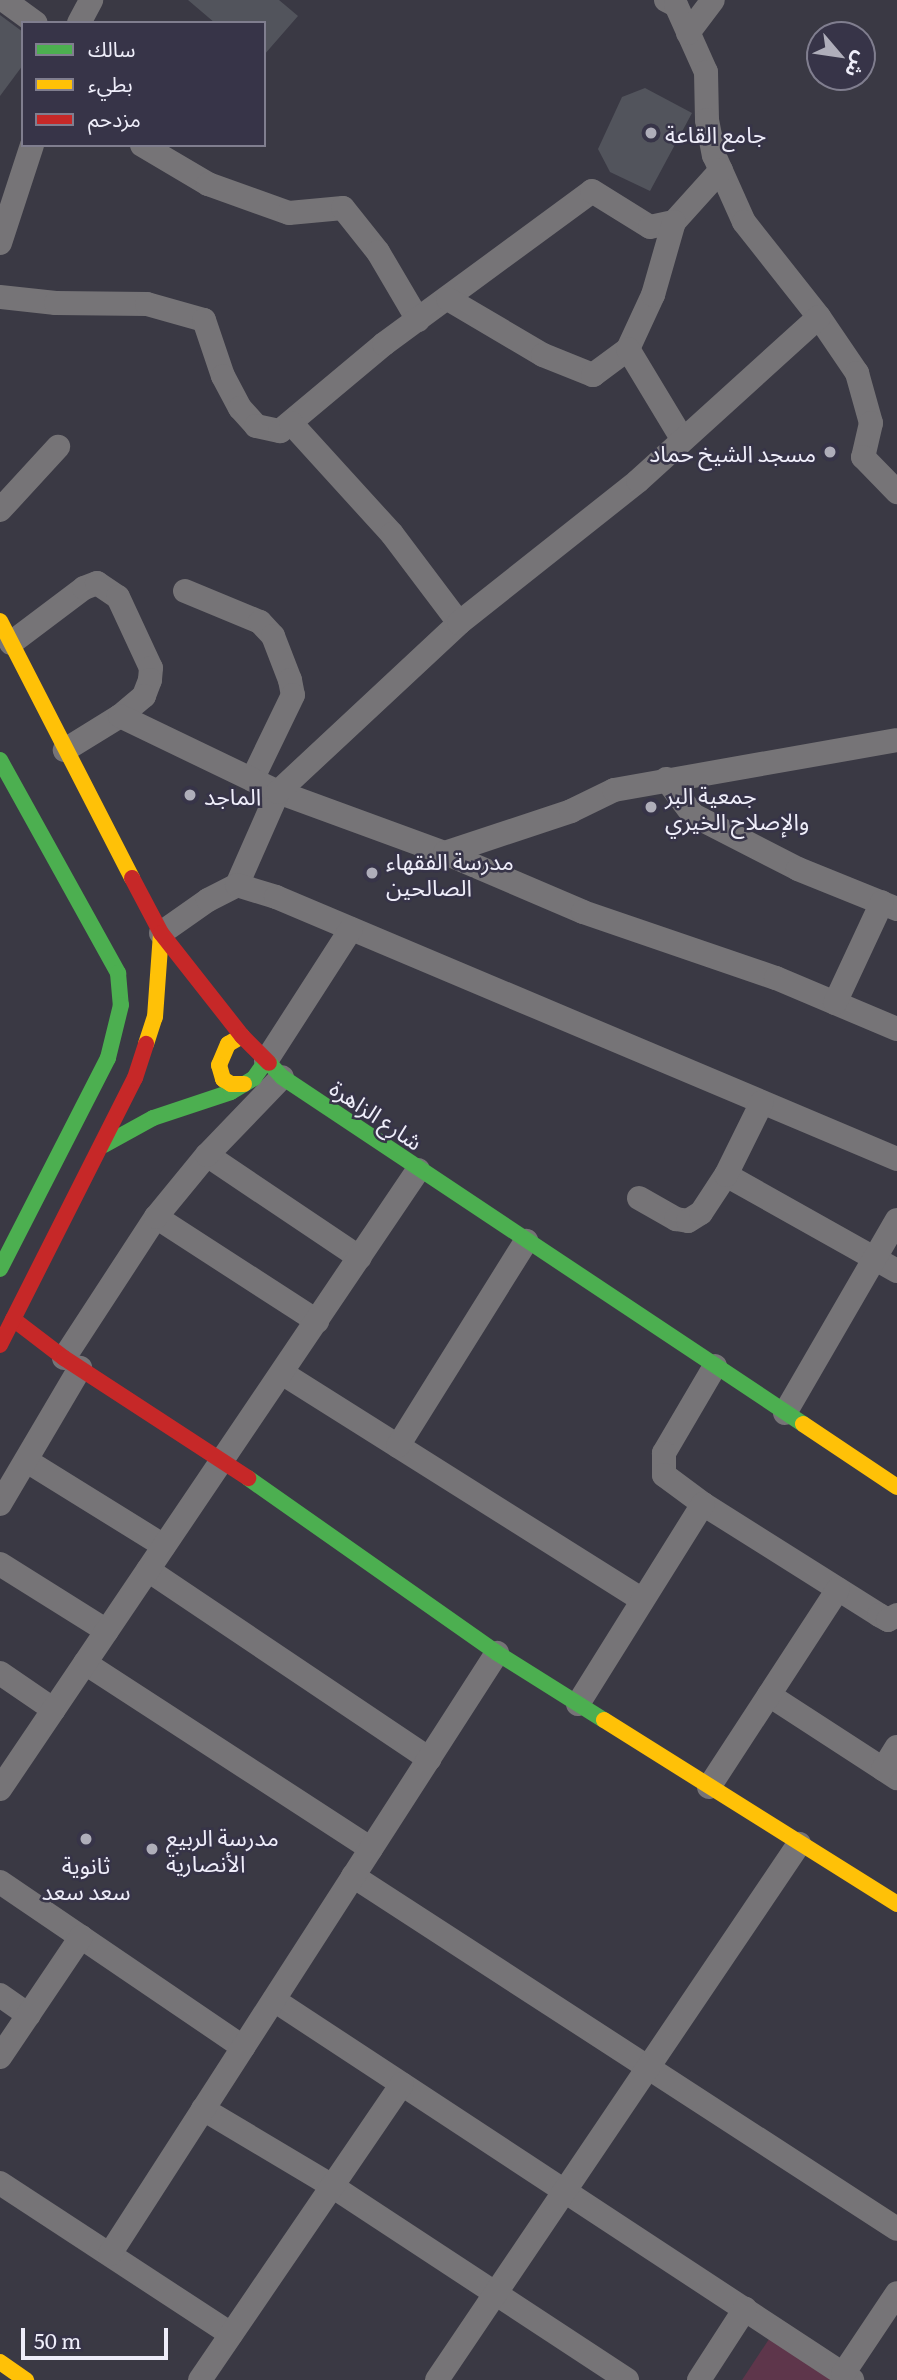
<!DOCTYPE html>
<meta charset="utf-8">
<style>
body{margin:0}
#map{position:relative;width:897px;height:2380px;overflow:hidden;background:#3a3944;font-family:Literata,"Noto Sans Arabic",serif}
div>[style]{position:absolute}
[style*='--x']{left:calc(var(--x)*1px);top:calc(var(--y)*1px);width:calc(var(--w)*1px);rotate:calc(var(--a)*1deg)}
.green>*{inset:0;background:#5e364b}
.building>*{inset:0;background:#52545c}
.street>*{height:24px;margin:-12px;padding:0 12px;transform-origin:12px;border-radius:12px;background:#767477}
.fast>*{height:16px;margin:-8px;padding:0 8px;transform-origin:8px;border-radius:8px;background:#4caf50}
.slow>*{height:16px;margin:-8px;padding:0 8px;transform-origin:8px;border-radius:8px;background:#ffc107}
.jam>*{height:16px;margin:-8px;padding:0 8px;transform-origin:8px;border-radius:8px;background:#c62828}
.dots>*{width:19px;height:19px;translate:-50% -50%;box-sizing:border-box;border:4px solid #373448;border-radius:50%}
span{translate:-50% -50%;white-space:nowrap;text-align:center;line-height:1.15;-webkit-text-stroke:5px #373448;paint-order:stroke}
.poi-label{font-size:23px;color:#eeedf9}
.left{translate:0 -50%;text-align:left}
.right{translate:-100% -50%;text-align:right}
.street-label{font-size:23px;color:#eeedf9}
.legend{position:absolute;left:21px;top:21px;width:245px;height:126px;box-sizing:border-box;background:#373448;border:2px solid #807e8f;margin:0;padding:9px 12px;list-style:none;font-size:21px;color:#eeedf9}
.legend li{display:flex;align-items:center;gap:14px;height:35px}
.legend b{width:35px;border:2px solid #807e8f}
.north{position:absolute;left:806px;top:21px;width:70px;height:70px;box-sizing:border-box;background:#373448;border:2px solid #807e8f;border-radius:50%;rotate:119deg;font-size:19px;font-weight:700;line-height:28px;text-align:center;color:#eeedf9}
.north::after{content:'';display:block;margin:auto;width:24px;height:32px;background:#afaeba;clip-path:polygon(50% 0,100% 100%,50% 72%,0 100%)}
.scale{position:absolute;left:21px;top:2328px;width:147px;height:32px;box-sizing:border-box;border:4px solid #eeedf9;border-top:0;padding-left:9px;font-size:21px;line-height:24px;white-space:nowrap;color:#eeedf9;-webkit-text-stroke:5px #373448;paint-order:stroke}
</style>
<div id="map">
<div class="green">
<div style="clip-path:polygon(771px 2336px,837px 2380px,742px 2380px)"></div>
</div>
<div class="building">
<div style="clip-path:polygon(188px 0,279px 0,298px 16px,264px 55px,264px 23px,215px 23px)"></div>
<div style="clip-path:polygon(0 15px,23px 32px,23px 65px,0 96px)"></div>
<div style="clip-path:polygon(645px 88px,692px 113px,650px 191px,610px 172px,598px 149px,622px 97px)"></div>
</div>
<div class="street">
<div style="--x:4;--y:0;--w:39;--a:36"></div>
<div style="--x:666;--y:0;--w:11;--a:27"></div>
<div style="--x:676;--y:5;--w:73;--a:65.9"></div>
<div style="--x:706;--y:72;--w:48;--a:88.8"></div>
<div style="--x:707;--y:120;--w:36;--a:79"></div>
<div style="--x:714;--y:155;--w:73;--a:65.9"></div>
<div style="--x:744;--y:222;--w:121;--a:51.7"></div>
<div style="--x:819;--y:317;--w:68;--a:55.8"></div>
<div style="--x:857;--y:373;--w:52;--a:74.4"></div>
<div style="--x:871;--y:423;--w:35;--a:103"></div>
<div style="--x:863;--y:457;--w:49;--a:45.8"></div>
<div style="--x:79;--y:23;--w:26;--a:-62"></div>
<div style="--x:688;--y:33;--w:41;--a:-52.9"></div>
<div style="--x:142;--y:145;--w:77;--a:30.6"></div>
<div style="--x:208;--y:184;--w:86;--a:19.7"></div>
<div style="--x:289;--y:213;--w:54;--a:-5.3"></div>
<div style="--x:343;--y:208;--w:56;--a:51.5"></div>
<div style="--x:378;--y:252;--w:79;--a:59.5"></div>
<div style="--x:0;--y:243;--w:103;--a:-71.9"></div>
<div style="--x:0;--y:297;--w:56;--a:6.1"></div>
<div style="--x:56;--y:303;--w:91;--a:0.6"></div>
<div style="--x:147;--y:304;--w:59;--a:15.7"></div>
<div style="--x:204;--y:320;--w:59;--a:71.3"></div>
<div style="--x:223;--y:376;--w:36;--a:62"></div>
<div style="--x:240;--y:408;--w:24;--a:48"></div>
<div style="--x:256;--y:426;--w:25;--a:12"></div>
<div style="--x:280;--y:431;--w:136;--a:-39.9"></div>
<div style="--x:384;--y:344;--w:258;--a:-36.3"></div>
<div style="--x:592;--y:191;--w:68;--a:31.8"></div>
<div style="--x:650;--y:227;--w:25;--a:-12"></div>
<div style="--x:674;--y:222;--w:70;--a:-47.9"></div>
<div style="--x:448;--y:299;--w:110;--a:30.5"></div>
<div style="--x:543;--y:355;--w:54;--a:21.8"></div>
<div style="--x:593;--y:375;--w:44;--a:-36.6"></div>
<div style="--x:628;--y:349;--w:60;--a:-65.2"></div>
<div style="--x:653;--y:295;--w:76;--a:-74"></div>
<div style="--x:628;--y:349;--w:106;--a:58.9"></div>
<div style="--x:291;--y:423;--w:150;--a:47.7"></div>
<div style="--x:392;--y:534;--w:111;--a:53"></div>
<div style="--x:0;--y:510;--w:86;--a:-47.4"></div>
<div style="--x:185;--y:591;--w:81;--a:22.5"></div>
<div style="--x:260;--y:622;--w:19;--a:47"></div>
<div style="--x:273;--y:636;--w:47;--a:68.9"></div>
<div style="--x:290;--y:680;--w:15;--a:79"></div>
<div style="--x:293;--y:695;--w:94;--a:115.8"></div>
<div style="--x:11;--y:643;--w:91;--a:-37"></div>
<div style="--x:84;--y:588;--w:14;--a:-21"></div>
<div style="--x:97;--y:583;--w:25;--a:34"></div>
<div style="--x:118;--y:597;--w:78;--a:65.1"></div>
<div style="--x:151;--y:668;--w:12;--a:95"></div>
<div style="--x:150;--y:680;--w:17;--a:111"></div>
<div style="--x:144;--y:696;--w:31;--a:140"></div>
<div style="--x:120;--y:716;--w:65;--a:148.3"></div>
<div style="--x:120;--y:716;--w:175;--a:25.7"></div>
<div style="--x:278;--y:792;--w:178;--a:20.1"></div>
<div style="--x:445;--y:853;--w:150;--a:23.1"></div>
<div style="--x:583;--y:912;--w:204;--a:18.9"></div>
<div style="--x:776;--y:978;--w:131;--a:22.9"></div>
<div style="--x:666;--y:779;--w:45;--a:53.1"></div>
<div style="--x:693;--y:815;--w:118;--a:27.2"></div>
<div style="--x:798;--y:869;--w:107;--a:22"></div>
<div style="--x:445;--y:853;--w:133;--a:-18.4"></div>
<div style="--x:571;--y:811;--w:48;--a:-26"></div>
<div style="--x:614;--y:790;--w:287;--a:-10"></div>
<div style="--x:237;--y:885;--w:102;--a:-66.2"></div>
<div style="--x:278;--y:792;--w:248;--a:-43"></div>
<div style="--x:459;--y:623;--w:228;--a:-38.4"></div>
<div style="--x:638;--y:481;--w:244;--a:-42.2"></div>
<div style="--x:161;--y:933;--w:57;--a:-35.1"></div>
<div style="--x:208;--y:900;--w:33;--a:-27"></div>
<div style="--x:237;--y:885;--w:41;--a:17.1"></div>
<div style="--x:276;--y:897;--w:674;--a:22.87"></div>
<div style="--x:835;--y:1003;--w:111;--a:-65"></div>
<div style="--x:266;--y:1061;--w:157;--a:-57.2"></div>
<div style="--x:207;--y:1155;--w:184;--a:33.9"></div>
<div style="--x:726;--y:1175;--w:196;--a:29.3"></div>
<div style="--x:639;--y:1198;--w:43;--a:29.6"></div>
<div style="--x:676;--y:1219;--w:12;--a:9"></div>
<div style="--x:688;--y:1221;--w:15;--a:-32"></div>
<div style="--x:701;--y:1213;--w:45;--a:-56.7"></div>
<div style="--x:726;--y:1175;--w:81;--a:-63.7"></div>
<div style="--x:156;--y:1217;--w:192;--a:32.9"></div>
<div style="--x:64;--y:1358;--w:168;--a:-56.9"></div>
<div style="--x:156;--y:1217;--w:80;--a:-50.6"></div>
<div style="--x:207;--y:1155;--w:108;--a:-46.1"></div>
<div style="--x:715;--y:1366;--w:101;--a:120.4"></div>
<div style="--x:664;--y:1453;--w:22;--a:90"></div>
<div style="--x:664;--y:1475;--w:49;--a:36.6"></div>
<div style="--x:703;--y:1504;--w:208;--a:32.2"></div>
<div style="--x:879;--y:1615;--w:10;--a:29"></div>
<div style="--x:888;--y:1620;--w:10;--a:-29"></div>
<div style="--x:282;--y:1373;--w:426;--a:32.2"></div>
<div style="--x:785;--y:1413;--w:223;--a:-59.9"></div>
<div style="--x:398;--y:1446;--w:242;--a:-58"></div>
<div style="--x:27;--y:1461;--w:161;--a:31.8"></div>
<div style="--x:0;--y:1504;--w:158;--a:-59.5"></div>
<div style="--x:0;--y:1564;--w:126;--a:32.1"></div>
<div style="--x:148;--y:1570;--w:339;--a:33.9"></div>
<div style="--x:85;--y:1663;--w:341;--a:33"></div>
<div style="--x:0;--y:1673;--w:65;--a:34.4"></div>
<div style="--x:769;--y:1695;--w:153;--a:33"></div>
<div style="--x:578;--y:1704;--w:236;--a:-58"></div>
<div style="--x:883;--y:1769;--w:26;--a:-58"></div>
<div style="--x:709;--y:1787;--w:236;--a:-56.9"></div>
<div style="--x:0;--y:1789;--w:747;--a:-55.97"></div>
<div style="--x:353;--y:1876;--w:648;--a:32.98"></div>
<div style="--x:0;--y:1882;--w:294;--a:34.2"></div>
<div style="--x:0;--y:1995;--w:35;--a:35"></div>
<div style="--x:274;--y:2000;--w:692;--a:33.32"></div>
<div style="--x:0;--y:2057;--w:145;--a:-56"></div>
<div style="--x:203;--y:2109;--w:150;--a:30.8"></div>
<div style="--x:332;--y:2186;--w:353;--a:33.3"></div>
<div style="--x:0;--y:2183;--w:276;--a:33.2"></div>
<div style="--x:110;--y:2254;--w:715;--a:-57.22"></div>
<div style="--x:843;--y:2374;--w:97;--a:-56.3"></div>
<div style="--x:200;--y:2380;--w:358;--a:-55.7"></div>
<div style="--x:437;--y:2380;--w:647;--a:-55.97"></div>
<div style="--x:699;--y:2380;--w:85;--a:-57.1"></div>
</div>
<div class="fast">
<div style="--x:0;--y:760;--w:244;--a:61"></div>
<div style="--x:118;--y:973;--w:32;--a:85"></div>
<div style="--x:121;--y:1005;--w:55;--a:103.8"></div>
<div style="--x:108;--y:1058;--w:237;--a:117.1"></div>
<div style="--x:269;--y:1063;--w:19;--a:47"></div>
<div style="--x:282;--y:1077;--w:626;--a:33.66"></div>
<div style="--x:104;--y:1145;--w:56;--a:-28.9"></div>
<div style="--x:153;--y:1118;--w:82;--a:-18.4"></div>
<div style="--x:231;--y:1092;--w:27;--a:-31"></div>
<div style="--x:254;--y:1078;--w:21;--a:-55"></div>
<div style="--x:248;--y:1478;--w:304;--a:35.1"></div>
<div style="--x:497;--y:1653;--w:126;--a:32.1"></div>
</div>
<div class="slow">
<div style="--x:0;--y:621;--w:289;--a:62.8"></div>
<div style="--x:242;--y:1036;--w:16;--a:150"></div>
<div style="--x:228;--y:1044;--w:23;--a:113"></div>
<div style="--x:219;--y:1065;--w:15;--a:74"></div>
<div style="--x:223;--y:1079;--w:9;--a:32"></div>
<div style="--x:231;--y:1084;--w:13;--a:0"></div>
<div style="--x:146;--y:1044;--w:28;--a:-72"></div>
<div style="--x:155;--y:1017;--w:84;--a:-85.9"></div>
<div style="--x:803;--y:1424;--w:113;--a:33.8"></div>
<div style="--x:604;--y:1720;--w:346;--a:32.1"></div>
<div style="--x:0;--y:2362;--w:32;--a:35"></div>
</div>
<div class="jam">
<div style="--x:132;--y:878;--w:62;--a:62.2"></div>
<div style="--x:161;--y:933;--w:131;--a:51.8"></div>
<div style="--x:242;--y:1036;--w:38;--a:45"></div>
<div style="--x:13;--y:1319;--w:64;--a:37.4"></div>
<div style="--x:64;--y:1358;--w:220;--a:33.1"></div>
<div style="--x:0;--y:1345;--w:299;--a:-63.2"></div>
<div style="--x:135;--y:1078;--w:36;--a:-72"></div>
</div>
<div class="dots">
<div style="left:651px;top:133px;background:#afaeba"></div>
<div style="left:830px;top:452px;background:#afaeba"></div>
<div style="left:190px;top:795px;background:#afaeba"></div>
<div style="left:651px;top:807px;background:#afaeba"></div>
<div style="left:372px;top:873px;background:#afaeba"></div>
<div style="left:86px;top:1839px;background:#afaeba"></div>
<div style="left:152px;top:1849px;background:#afaeba"></div>
</div>
<div class="poi-label">
<span class="left" style="left:665px;top:133px">جامع القاعة</span>
<span class="right" style="left:816px;top:452px">مسجد الشيخ حماد</span>
<span class="left" style="left:665px;top:807px">جمعية البر<br>والإصلاح الخيري</span>
<span class="left" style="left:204px;top:795px">الماجد</span>
<span class="left" style="left:386px;top:873px">مدرسة الفقهاء<br>الصالحين</span>
<span class="left" style="left:166px;top:1849px">مدرسة الربيع<br>الأنصارية</span>
<span style="left:86px;top:1877px">ثانوية<br>سعد سعد</span>
</div>
<div class="street-label">
<span style="left:377px;top:1114px;rotate:34deg">شارع الزاهرة</span>
</div>
<ul class="legend">
<li><b style="height:9px;background:#4caf50"></b>سالك</li>
<li><b style="height:9px;background:#ffc107"></b>بطيء</li>
<li><b style="height:9px;background:#c62828"></b>مزدحم</li>
</ul>
<div class="north">ش</div>
<div class="scale">50 m</div>
</div>
